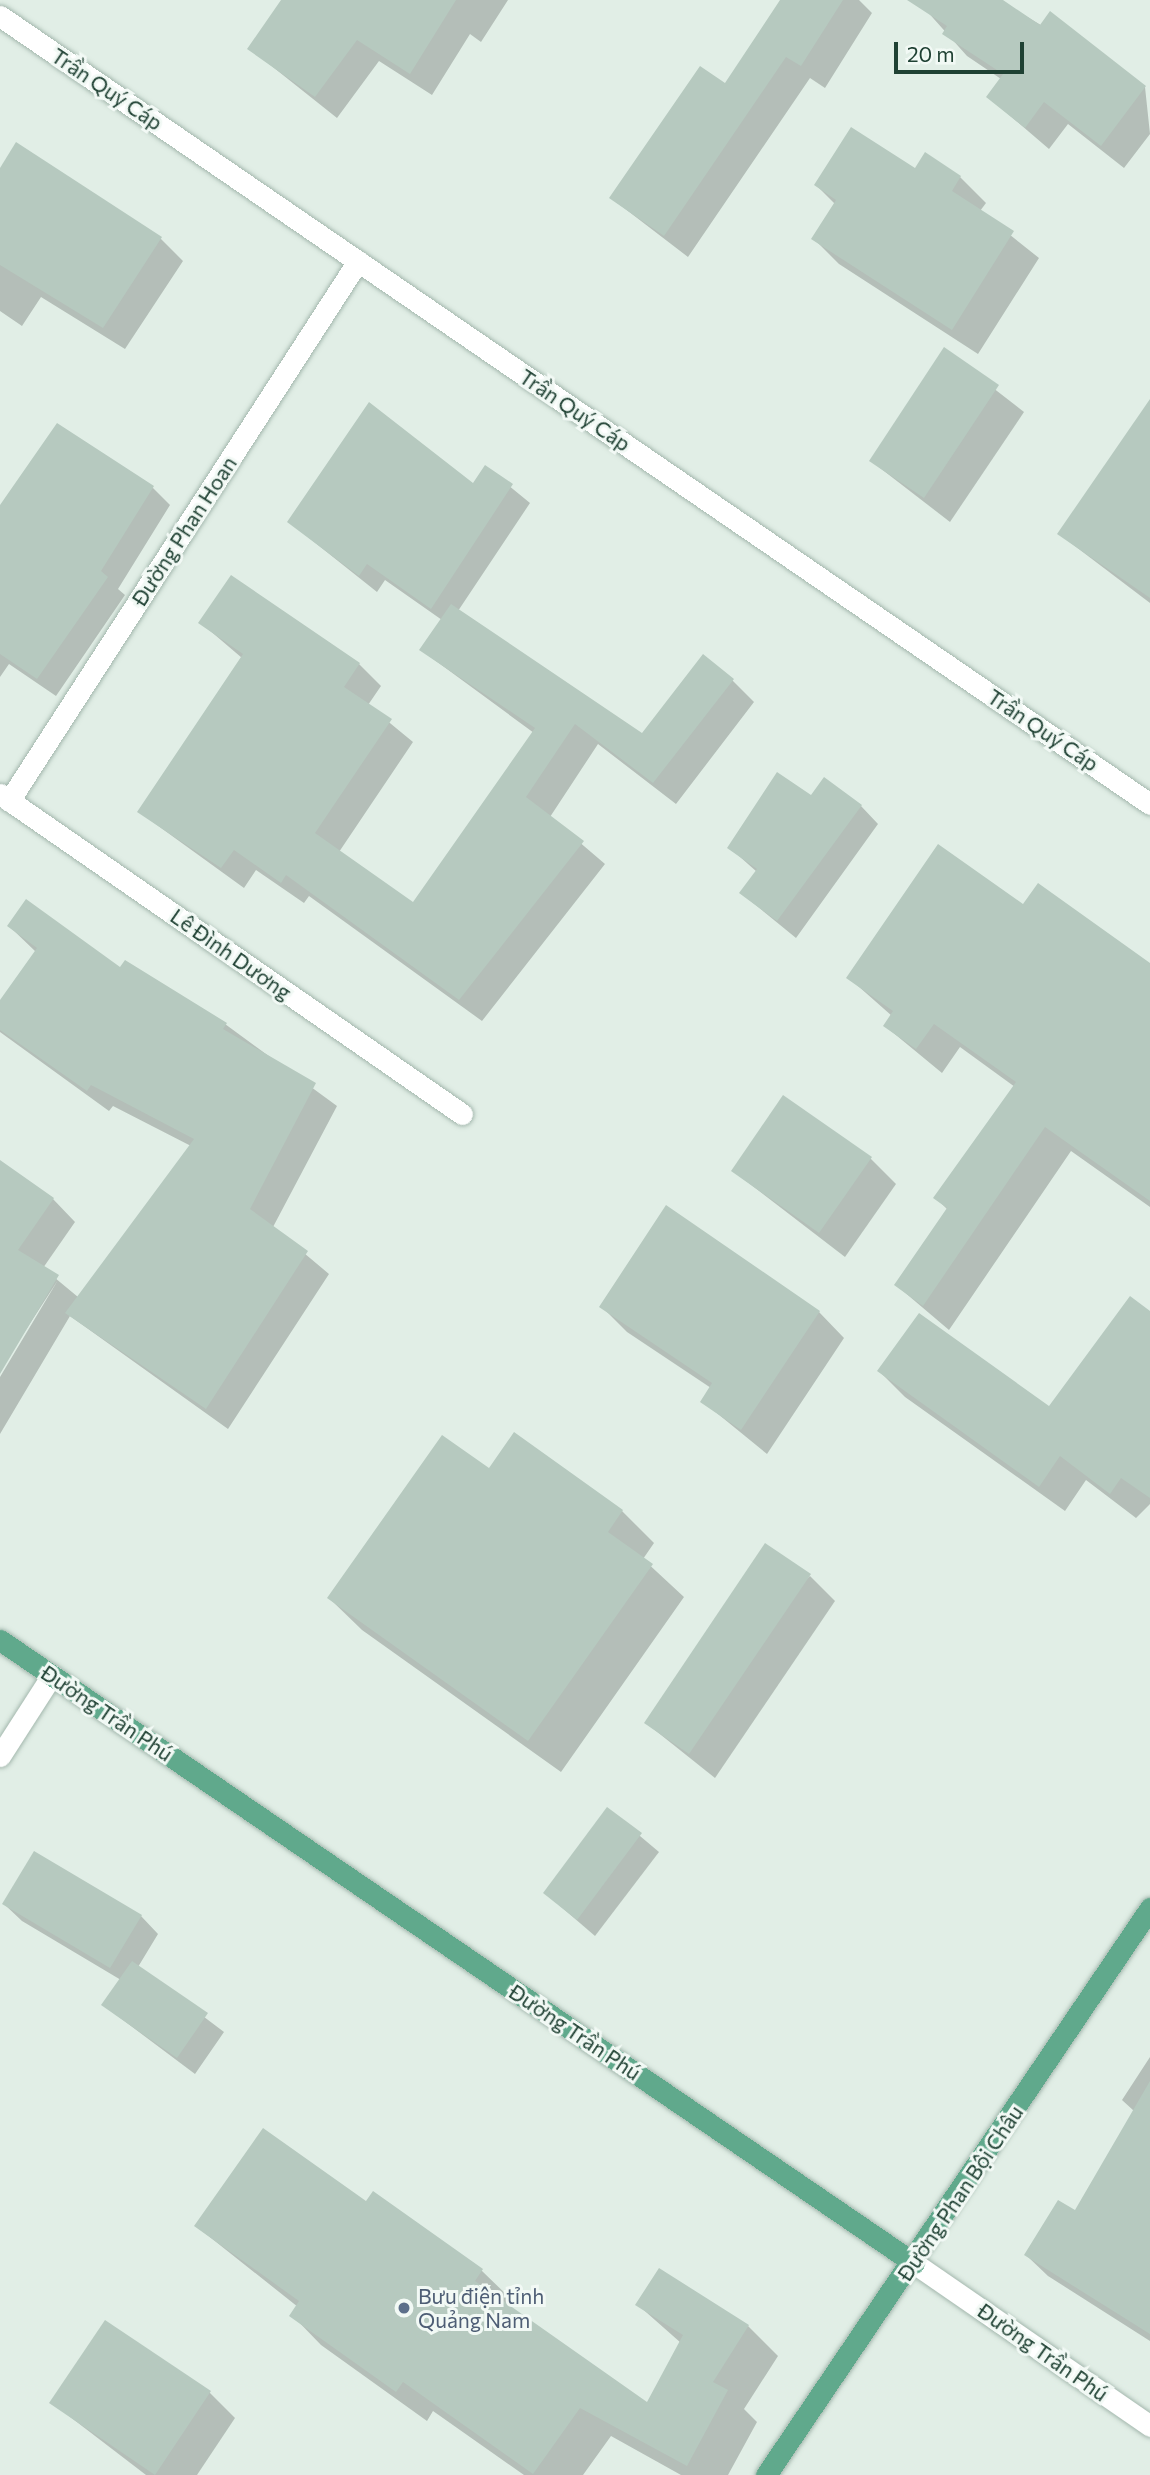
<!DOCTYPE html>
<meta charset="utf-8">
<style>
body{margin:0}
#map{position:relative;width:1150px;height:2475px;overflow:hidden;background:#e1eee6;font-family:Commissioner,sans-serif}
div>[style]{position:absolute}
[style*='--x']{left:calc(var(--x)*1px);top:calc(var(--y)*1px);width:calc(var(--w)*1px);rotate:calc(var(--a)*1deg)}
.shadow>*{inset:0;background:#0003}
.building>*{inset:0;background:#b6c9bf}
.roads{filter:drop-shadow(0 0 2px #a3b7ad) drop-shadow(0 0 2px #a3b7ad)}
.minor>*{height:21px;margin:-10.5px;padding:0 10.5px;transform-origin:10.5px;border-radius:10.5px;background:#fff}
.major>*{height:21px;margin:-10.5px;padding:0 10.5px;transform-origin:10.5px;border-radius:10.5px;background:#60a98c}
.dots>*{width:19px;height:19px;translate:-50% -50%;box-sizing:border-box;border:4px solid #f2f9f5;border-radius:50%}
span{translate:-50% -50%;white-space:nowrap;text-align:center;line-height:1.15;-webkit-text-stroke:6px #f2f9f5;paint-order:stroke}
.street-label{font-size:21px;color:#1f4133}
.service-label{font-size:21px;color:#4e5e75}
.left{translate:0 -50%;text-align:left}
.scale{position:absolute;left:894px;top:42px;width:130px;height:32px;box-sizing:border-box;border:4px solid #1f4133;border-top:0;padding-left:9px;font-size:21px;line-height:24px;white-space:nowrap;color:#1f4133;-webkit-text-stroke:5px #f2f9f5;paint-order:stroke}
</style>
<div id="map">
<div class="shadow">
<div style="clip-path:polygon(283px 0,508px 0,481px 42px,470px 34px,432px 95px,379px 61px,337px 118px,249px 48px)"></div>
<div style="clip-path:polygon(782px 0,859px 0,872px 13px,825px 88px,810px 78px,688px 257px,611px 198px,726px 86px)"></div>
<div style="clip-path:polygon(917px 0,999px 0,1145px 87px,1150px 134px,1124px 168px,1068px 124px,1049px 149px,988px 97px,1001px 79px,967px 56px)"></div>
<div style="clip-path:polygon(17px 145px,161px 239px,183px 261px,125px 349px,41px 297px,22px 326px,0 311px,0 171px)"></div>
<div style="clip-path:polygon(915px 171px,960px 177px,986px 203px,980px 211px,1039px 258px,978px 354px,839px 264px,813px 238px,835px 204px,816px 185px)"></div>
<div style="clip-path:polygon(944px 350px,1024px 412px,950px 522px,871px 461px)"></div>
<div style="clip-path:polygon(1150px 431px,1150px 603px,1059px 534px)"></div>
<div style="clip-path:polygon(486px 467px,530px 503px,458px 611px,642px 735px,732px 680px,754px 702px,676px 804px,598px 744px,550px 817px,605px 864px,482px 1021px,309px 896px,304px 903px,256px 870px,244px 888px,139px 812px,242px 658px,201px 623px,232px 577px,359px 664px,381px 686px,368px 705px,413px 742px,339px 852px,413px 905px,534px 733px,421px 650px,442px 620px,385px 580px,377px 592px,289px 522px,474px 485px)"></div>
<div style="clip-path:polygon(153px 488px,170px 505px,118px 589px,125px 595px,56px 696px,9px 664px,0 677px,0 515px)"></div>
<div style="clip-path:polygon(812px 797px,861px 806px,878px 824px,796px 938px,741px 893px,757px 872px,730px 848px)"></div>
<div style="clip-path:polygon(1024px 906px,1150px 971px,1150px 1207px,1071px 1151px,949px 1330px,896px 1285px,948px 1210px,936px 1198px,1015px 1087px,960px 1047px,942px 1073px,885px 1026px,892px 1016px,849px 978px)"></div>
<div style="clip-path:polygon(9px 926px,121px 970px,225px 1024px,337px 1106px,273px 1227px,329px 1274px,228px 1429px,70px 1316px,0 1434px,0 1377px,58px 1280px,0 1370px,0 1183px,53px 1199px,75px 1222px,43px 1268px,78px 1297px,191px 1146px,113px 1106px,109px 1111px,0 1032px,0 1003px,36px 952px)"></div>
<div style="clip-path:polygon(870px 1158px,896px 1184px,845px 1257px,733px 1171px)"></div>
<div style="clip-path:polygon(601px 1306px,819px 1312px,844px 1338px,767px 1454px,702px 1401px,711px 1388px,627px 1332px)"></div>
<div style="clip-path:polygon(1150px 1313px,1150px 1504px,1136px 1518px,1086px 1480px,1065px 1511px,905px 1397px,879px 1371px,1049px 1408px)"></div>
<div style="clip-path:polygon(490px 1470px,622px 1511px,654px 1543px,643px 1559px,684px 1597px,561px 1772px,362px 1630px,329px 1598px)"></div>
<div style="clip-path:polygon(810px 1576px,835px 1601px,715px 1778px,646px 1723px)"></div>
<div style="clip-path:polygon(608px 1809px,659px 1852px,595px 1936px,545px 1893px)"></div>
<div style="clip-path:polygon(4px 1904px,141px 1916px,158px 1934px,138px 1967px,224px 2032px,195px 2074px,103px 2005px,121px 1980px,22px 1921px)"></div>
<div style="clip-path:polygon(1150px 2057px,1150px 2341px,1048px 2276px,1026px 2255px,1075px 2213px,1134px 2111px,1122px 2100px)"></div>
<div style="clip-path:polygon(374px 2194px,482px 2271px,512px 2300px,508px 2306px,647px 2405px,681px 2343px,638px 2305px,748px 2326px,778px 2356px,744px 2409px,757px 2422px,728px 2475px,681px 2475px,611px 2436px,583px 2475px,524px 2475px,433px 2411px,427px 2421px,321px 2345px,292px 2315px,298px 2307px,196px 2226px,366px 2204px)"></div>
<div style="clip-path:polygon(209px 2392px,235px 2418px,197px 2475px,146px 2475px,52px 2403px)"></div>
</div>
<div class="building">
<div style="clip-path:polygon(281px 0,456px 0,410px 74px,357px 40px,315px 97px,247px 49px)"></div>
<div style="clip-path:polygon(780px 0,843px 0,801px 66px,786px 57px,664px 236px,609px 198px,700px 66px,725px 83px)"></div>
<div style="clip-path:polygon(907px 0,1003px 0,1040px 25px,1050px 11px,1146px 86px,1101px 146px,1044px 102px,1025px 128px,986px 97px,1003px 74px,942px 34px,947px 26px)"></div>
<div style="clip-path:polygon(851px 127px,915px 168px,925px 152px,961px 176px,952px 191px,1014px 231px,952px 330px,811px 239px,836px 200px,814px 185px)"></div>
<div style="clip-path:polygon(16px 142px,162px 237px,103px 328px,0 265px,0 168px)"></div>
<div style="clip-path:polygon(944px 347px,999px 385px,924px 498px,869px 461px)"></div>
<div style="clip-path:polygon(1150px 399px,1150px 598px,1057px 534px)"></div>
<div style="clip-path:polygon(369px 402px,473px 483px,485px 465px,513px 484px,431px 609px,367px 564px,359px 576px,287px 522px)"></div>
<div style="clip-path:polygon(57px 423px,154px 486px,101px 571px,108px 577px,37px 679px,0 654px,0 505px)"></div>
<div style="clip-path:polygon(231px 575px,360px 663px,344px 687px,392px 719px,315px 833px,413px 902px,535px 728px,419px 650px,451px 604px,642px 733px,703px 654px,734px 679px,653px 783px,575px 724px,526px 797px,584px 841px,459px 1000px,286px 875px,281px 883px,234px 850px,221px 868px,137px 812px,243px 654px,198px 623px)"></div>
<div style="clip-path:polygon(777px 772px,811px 795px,824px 777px,862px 805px,777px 921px,739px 893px,757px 869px,727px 848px)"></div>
<div style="clip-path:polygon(938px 844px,1023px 904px,1038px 883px,1150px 963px,1150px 1201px,1045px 1127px,923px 1306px,894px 1285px,947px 1208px,933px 1198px,1016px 1082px,934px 1024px,916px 1049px,883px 1026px,893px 1011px,846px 978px)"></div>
<div style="clip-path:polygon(26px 899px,120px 967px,125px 960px,227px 1023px,223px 1029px,316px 1083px,250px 1209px,308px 1251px,206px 1409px,65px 1313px,194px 1139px,91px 1085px,87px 1091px,0 1030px,0 1000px,37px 948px,7px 926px)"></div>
<div style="clip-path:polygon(783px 1095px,872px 1157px,819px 1233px,731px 1171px)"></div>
<div style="clip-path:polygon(0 1160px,54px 1198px,18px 1250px,59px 1275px,0 1374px)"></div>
<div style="clip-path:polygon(666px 1205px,820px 1311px,741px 1430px,700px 1402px,712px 1383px,599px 1307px)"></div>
<div style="clip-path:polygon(1130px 1296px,1150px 1311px,1150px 1498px,1121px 1478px,1110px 1494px,1060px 1456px,1039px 1487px,877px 1371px,919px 1313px,1049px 1406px)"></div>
<div style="clip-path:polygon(514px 1432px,623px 1510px,608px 1532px,653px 1564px,528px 1741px,327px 1598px,442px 1435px,489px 1468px)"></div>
<div style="clip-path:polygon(765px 1543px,811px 1574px,689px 1754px,644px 1723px)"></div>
<div style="clip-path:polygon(607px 1807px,642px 1833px,577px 1920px,543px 1893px)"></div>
<div style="clip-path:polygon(34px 1851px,142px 1915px,110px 1968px,2px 1904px)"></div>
<div style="clip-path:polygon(132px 1961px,208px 2013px,177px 2058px,101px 2005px)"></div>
<div style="clip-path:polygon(1150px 2081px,1150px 2334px,1024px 2255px,1058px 2200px,1075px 2210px)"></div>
<div style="clip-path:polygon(263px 2128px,366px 2201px,373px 2191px,483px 2269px,475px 2281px,647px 2402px,683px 2335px,635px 2305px,659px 2268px,749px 2325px,713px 2382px,728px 2390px,687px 2466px,580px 2408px,533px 2474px,403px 2382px,396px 2392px,289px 2316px,299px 2301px,194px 2226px)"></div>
<div style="clip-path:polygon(105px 2320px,211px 2391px,155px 2475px,49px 2403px)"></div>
</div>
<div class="roads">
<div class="minor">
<div style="--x:0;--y:16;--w:1394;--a:34.42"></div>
<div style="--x:0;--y:794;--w:562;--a:34.71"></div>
<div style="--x:9;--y:801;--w:643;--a:-57.13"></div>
<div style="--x:0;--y:1756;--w:96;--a:-57.3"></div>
<div style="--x:914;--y:2263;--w:287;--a:34.6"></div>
</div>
<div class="major">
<div style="--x:0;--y:1640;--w:1106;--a:34.28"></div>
<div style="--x:766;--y:2475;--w:685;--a:-55.89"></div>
</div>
</div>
<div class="dots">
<div style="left:404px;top:2308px;background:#5c6f8a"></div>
</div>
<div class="street-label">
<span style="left:107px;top:89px;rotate:34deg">Trần Quý Cáp</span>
<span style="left:575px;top:410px;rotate:34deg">Trần Quý Cáp</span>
<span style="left:184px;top:531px;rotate:-57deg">Đường Phan Hoan</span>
<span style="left:1043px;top:730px;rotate:34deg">Trần Quý Cáp</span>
<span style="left:231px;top:954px;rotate:35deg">Lê Đình Dương</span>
<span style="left:107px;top:1713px;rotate:34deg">Đường Trần Phú</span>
<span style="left:575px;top:2032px;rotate:34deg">Đường Trần Phú</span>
<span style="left:960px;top:2193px;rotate:-56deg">Đường Phan Bội Châu</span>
<span style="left:1043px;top:2352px;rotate:35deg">Đường Trần Phú</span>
</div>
<div class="service-label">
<span class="left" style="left:418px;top:2308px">Bưu điện tỉnh<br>Quảng Nam</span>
</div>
<div class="scale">20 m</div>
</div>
